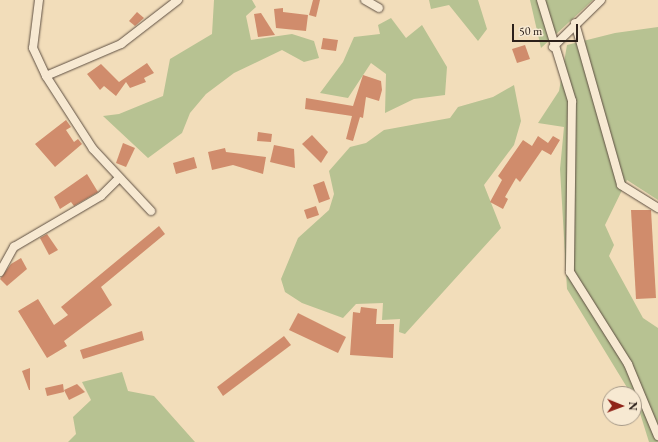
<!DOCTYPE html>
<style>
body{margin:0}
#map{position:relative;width:658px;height:442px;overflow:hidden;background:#f2ddba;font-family:"EB Garamond",serif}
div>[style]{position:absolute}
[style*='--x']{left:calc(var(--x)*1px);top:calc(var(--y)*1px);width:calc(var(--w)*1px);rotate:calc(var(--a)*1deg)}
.green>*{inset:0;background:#b7c292}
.building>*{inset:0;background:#d08c6c}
.roads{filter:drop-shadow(0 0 1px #5e4f42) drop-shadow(0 0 1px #5e4f42)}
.minor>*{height:8px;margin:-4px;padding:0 4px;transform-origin:4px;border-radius:4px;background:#f7e9d2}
span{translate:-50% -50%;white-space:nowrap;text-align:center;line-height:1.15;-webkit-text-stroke:3px #f7e9d2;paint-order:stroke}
.north{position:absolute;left:602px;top:386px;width:40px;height:40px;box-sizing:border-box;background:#f7e9d2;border:1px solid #a69988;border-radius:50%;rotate:91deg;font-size:11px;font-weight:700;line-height:16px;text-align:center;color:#2c201a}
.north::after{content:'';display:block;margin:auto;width:14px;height:18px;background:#8f2418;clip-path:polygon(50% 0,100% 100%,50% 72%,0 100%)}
.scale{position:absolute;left:512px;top:24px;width:66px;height:18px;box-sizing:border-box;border:2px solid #2c201a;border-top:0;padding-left:5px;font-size:12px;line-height:14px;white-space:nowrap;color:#2c201a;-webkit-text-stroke:3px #f7e9d2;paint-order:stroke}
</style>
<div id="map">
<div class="green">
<div style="clip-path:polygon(214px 0,252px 0,256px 7px,246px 16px,251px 40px,292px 34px,314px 41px,319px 58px,304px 62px,282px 50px,234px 73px,206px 94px,190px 113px,182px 133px,148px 158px,103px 116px,119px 114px,163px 96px,170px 59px,212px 34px)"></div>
<div style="clip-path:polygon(429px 0,478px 0,487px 29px,478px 41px,449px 5px,431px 9px)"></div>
<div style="clip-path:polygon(530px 0,593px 0,541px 48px)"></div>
<div style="clip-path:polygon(391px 18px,406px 38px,422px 25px,447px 67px,445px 95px,414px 99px,385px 113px,386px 74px,371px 63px,348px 98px,320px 93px,343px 62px,354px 37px,380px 34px,378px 25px)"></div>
<div style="clip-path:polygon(658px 27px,658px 200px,627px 180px,605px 225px,614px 245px,609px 256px,643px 318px,658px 328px,658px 442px,649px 442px,634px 394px,631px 394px,567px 289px,560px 169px,564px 127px,538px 123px,559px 91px,567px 45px,615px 33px)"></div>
<div style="clip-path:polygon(514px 85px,521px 121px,514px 145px,484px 185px,501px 228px,405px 334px,399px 332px,400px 319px,382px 320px,383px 303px,356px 304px,343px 318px,302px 303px,285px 292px,281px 279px,298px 238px,329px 210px,334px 194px,329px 171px,350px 147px,366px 143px,384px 130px,450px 118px,458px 107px,493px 97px)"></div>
<div style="clip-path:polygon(122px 372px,128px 391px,154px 396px,195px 442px,68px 442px,76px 434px,73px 417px,91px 400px,82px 382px)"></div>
</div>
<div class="building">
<div style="clip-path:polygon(313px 0,320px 0,316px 17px,309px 15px)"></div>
<div style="clip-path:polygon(283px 8px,283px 12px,308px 15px,306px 31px,276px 28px,274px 9px)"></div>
<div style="clip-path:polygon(137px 12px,144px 18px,135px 26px,129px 21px)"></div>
<div style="clip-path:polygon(261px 13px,275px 35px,258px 37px,254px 14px)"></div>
<div style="clip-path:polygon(323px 38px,338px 40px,336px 51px,321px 49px)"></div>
<div style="clip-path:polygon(525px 45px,530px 59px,517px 63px,512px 49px)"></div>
<div style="clip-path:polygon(147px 63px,154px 73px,144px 78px,146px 82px,130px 88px,126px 82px,116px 96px,104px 86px,100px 90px,87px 74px,101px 64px,119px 82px)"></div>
<div style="clip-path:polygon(363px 75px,381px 81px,382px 90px,379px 101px,366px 97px,363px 118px,360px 117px,353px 141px,346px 139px,352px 116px,305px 109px,306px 98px,353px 106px)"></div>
<div style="clip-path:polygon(66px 120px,71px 127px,66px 130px,74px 142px,78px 139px,82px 144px,55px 167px,35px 144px)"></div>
<div style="clip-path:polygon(258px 132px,272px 134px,271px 142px,257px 141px)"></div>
<div style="clip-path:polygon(312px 135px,328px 152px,321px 163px,302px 144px)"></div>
<div style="clip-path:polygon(538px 136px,548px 143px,553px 136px,560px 140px,551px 155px,542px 150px,520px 182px,516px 178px,505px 197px,508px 199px,503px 209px,490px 202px,502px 180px,498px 176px,523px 140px,532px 146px)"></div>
<div style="clip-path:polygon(123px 143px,135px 148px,126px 167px,116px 163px)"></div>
<div style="clip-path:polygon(274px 145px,294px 149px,295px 168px,270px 162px)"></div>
<div style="clip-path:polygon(225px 148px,226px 152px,266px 157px,263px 174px,233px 165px,212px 170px,208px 152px)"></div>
<div style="clip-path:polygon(194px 157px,197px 168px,176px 174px,173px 163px)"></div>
<div style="clip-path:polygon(87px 174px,98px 192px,74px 206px,71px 202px,60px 209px,54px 197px)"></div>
<div style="clip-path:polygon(324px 181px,330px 199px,319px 203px,313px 185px)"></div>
<div style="clip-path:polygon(316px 206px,319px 215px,307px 219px,304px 210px)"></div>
<div style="clip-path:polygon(631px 210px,651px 210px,656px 298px,636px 299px)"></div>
<div style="clip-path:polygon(159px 226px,165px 234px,101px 287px,112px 305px,64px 341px,67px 346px,47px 358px,18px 311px,38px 299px,54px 325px,68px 315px,61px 307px)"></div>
<div style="clip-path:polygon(47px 234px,58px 250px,49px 255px,40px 238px)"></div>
<div style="clip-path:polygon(21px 258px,27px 269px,7px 286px,0 279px,11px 264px)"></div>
<div style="clip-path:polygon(361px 307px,377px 309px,376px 324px,394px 324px,393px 358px,350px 355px,353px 312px,360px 313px)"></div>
<div style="clip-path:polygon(298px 313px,346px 337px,338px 353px,289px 330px)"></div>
<div style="clip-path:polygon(142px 331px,144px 340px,83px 359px,80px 350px)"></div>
<div style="clip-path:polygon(284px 336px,291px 345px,223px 396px,217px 387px)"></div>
<div style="clip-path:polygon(30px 368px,30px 390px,29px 390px,22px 371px)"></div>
<div style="clip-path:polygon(63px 384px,64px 392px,47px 396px,45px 388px)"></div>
<div style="clip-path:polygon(77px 384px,85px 392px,69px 400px,64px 390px)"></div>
</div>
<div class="roads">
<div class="minor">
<div style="--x:39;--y:0;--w:48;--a:97.1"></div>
<div style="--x:33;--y:48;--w:31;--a:65"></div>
<div style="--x:46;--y:76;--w:87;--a:57.2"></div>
<div style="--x:93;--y:149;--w:85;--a:46.9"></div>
<div style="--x:365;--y:0;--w:16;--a:30"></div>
<div style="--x:541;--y:0;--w:106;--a:72.9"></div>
<div style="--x:572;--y:101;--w:171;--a:90.7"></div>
<div style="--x:570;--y:272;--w:109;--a:57.8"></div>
<div style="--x:628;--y:364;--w:78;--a:67.4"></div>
<div style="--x:575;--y:23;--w:168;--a:74.1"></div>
<div style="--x:621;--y:185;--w:44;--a:31.9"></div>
<div style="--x:553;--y:47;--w:67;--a:-44.4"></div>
<div style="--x:46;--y:76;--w:82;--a:-23.1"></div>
<div style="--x:121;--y:44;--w:72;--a:-37.7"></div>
<div style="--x:0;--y:272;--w:29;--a:-61"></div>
<div style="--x:14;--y:247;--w:101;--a:-30.4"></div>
<div style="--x:101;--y:196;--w:25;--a:-45"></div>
</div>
</div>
<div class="north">N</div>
<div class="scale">50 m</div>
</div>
